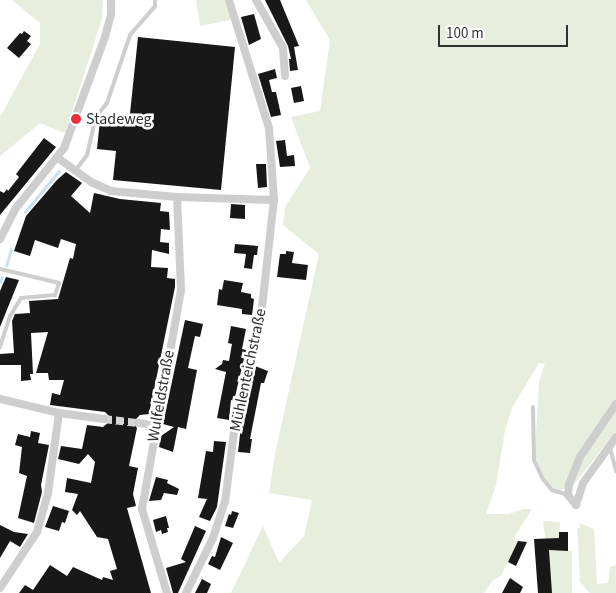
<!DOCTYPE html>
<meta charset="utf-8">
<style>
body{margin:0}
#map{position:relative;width:616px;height:593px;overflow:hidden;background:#fff;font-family:"Source Sans 3",sans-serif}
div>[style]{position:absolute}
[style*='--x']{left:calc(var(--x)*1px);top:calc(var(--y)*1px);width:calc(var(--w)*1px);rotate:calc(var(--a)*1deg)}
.green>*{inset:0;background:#e7eede}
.stream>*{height:2.5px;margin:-1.25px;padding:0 1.25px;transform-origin:1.25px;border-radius:1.25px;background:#cae0ee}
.building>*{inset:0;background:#181818}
.minor-tunnel>*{height:8px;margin-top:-4px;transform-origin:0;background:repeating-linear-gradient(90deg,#d6d6d6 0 8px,transparent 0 12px)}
.service>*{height:4px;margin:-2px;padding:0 2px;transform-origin:2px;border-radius:2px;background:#cecece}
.minor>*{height:8px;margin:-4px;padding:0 4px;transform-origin:4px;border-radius:4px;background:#cecece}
.dots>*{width:14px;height:14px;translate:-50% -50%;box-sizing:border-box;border:2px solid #fff;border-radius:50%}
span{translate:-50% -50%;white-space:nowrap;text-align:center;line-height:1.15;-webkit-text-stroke:5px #fff;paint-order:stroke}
.poi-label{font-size:16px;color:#313131}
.left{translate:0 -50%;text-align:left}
.street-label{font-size:16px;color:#313131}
.scale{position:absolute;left:438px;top:25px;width:130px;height:22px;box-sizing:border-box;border:2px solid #313131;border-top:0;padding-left:6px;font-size:15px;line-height:18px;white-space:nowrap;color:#313131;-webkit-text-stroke:4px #fff;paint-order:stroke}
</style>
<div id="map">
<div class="green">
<div style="clip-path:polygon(12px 0,103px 0,102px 19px,65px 133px,40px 123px,0 156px,0 117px,40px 44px,40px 23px)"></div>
<div style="clip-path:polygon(196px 0,229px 0,235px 19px,200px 26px)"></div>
<div style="clip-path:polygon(306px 0,616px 0,616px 431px,572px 487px,557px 491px,547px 483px,538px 468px,535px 451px,539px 381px,545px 364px,539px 363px,512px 408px,505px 430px,496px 485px,486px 514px,509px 514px,523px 509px,532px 509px,513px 539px,518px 541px,501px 576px,493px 580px,484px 593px,231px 593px,263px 526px,279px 563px,304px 536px,312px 500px,269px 493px,275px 454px,319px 254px,283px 225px,285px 207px,310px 168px,291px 117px,320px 111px,330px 40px)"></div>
<div style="clip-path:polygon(543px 521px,560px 522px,559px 550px,572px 551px,572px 593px,552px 593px)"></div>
<div style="clip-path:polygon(577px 522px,594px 529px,597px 584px,608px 583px,610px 567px,616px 565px,616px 593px,590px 593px,580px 582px,577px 528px,580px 528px,580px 524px)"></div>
</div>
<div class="stream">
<div style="--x:25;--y:212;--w:53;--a:-50.3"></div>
<div style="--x:6;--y:266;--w:17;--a:-73"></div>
<div style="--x:0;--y:282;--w:5;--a:-68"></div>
</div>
<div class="building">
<div style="clip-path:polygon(265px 0,280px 0,299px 46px,294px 47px,298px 70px,290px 71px,289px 59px,291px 59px,288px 46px)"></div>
<div style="clip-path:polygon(254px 14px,261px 39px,249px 45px,241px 17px)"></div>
<div style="clip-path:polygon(24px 31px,31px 36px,27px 41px,31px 44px,19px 58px,7px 48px,20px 33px,22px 34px)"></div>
<div style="clip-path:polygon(138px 37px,235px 47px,221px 190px,113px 180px,116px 151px,97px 149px,100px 120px,129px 123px)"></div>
<div style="clip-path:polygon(275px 69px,277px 78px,269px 80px,272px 92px,276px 92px,281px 115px,271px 117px,258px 74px)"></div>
<div style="clip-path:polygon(301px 86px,304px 101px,294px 103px,291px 88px)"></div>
<div style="clip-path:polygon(44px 138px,56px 147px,0 215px,0 191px,4px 193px,7px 189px,8px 191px,19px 177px,16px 174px)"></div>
<div style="clip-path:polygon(285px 140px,287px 156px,294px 155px,295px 166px,280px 167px,276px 141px)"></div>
<div style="clip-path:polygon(256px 164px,266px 164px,267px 187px,258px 188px)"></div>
<div style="clip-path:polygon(66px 172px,82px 183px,71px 196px,90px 213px,94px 193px,120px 199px,161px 203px,160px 211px,169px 212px,170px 230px,161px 229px,160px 242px,169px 243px,169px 254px,152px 250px,151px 267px,168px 268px,167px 278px,175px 279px,175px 287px,149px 414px,140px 415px,133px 422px,137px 428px,129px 466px,138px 468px,133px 494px,136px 506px,127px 508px,151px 593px,19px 593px,25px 585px,33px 590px,50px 565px,67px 576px,73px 567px,102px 580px,103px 577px,113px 580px,110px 571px,117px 569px,108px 539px,97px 537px,80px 511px,77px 515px,72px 510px,78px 494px,65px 492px,67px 478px,91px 483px,95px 462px,88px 454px,79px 464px,58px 459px,61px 446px,82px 449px,87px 425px,103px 427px,109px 422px,109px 416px,105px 412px,50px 405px,52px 393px,60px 395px,64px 380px,49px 380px,48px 373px,36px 373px,48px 332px,31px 333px,33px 374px,30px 374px,31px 380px,21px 381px,21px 365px,0 365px,0 354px,14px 353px,12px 321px,15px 314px,30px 313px,29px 301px,58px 299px,70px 258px,73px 259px,76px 244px,61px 239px,58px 248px,35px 240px,30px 256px,14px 251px,26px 216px,57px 180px)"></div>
<div style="clip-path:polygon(231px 204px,245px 205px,245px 219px,230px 218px)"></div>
<div style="clip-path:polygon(235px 244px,258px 246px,257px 255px,254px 255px,252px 269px,244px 268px,246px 254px,234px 253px)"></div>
<div style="clip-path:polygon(286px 251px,294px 252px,292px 263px,308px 265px,306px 280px,277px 277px,280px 254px,286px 254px)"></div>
<div style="clip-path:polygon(6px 277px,19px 280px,0 327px,0 291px)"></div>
<div style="clip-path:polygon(224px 280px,243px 283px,241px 292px,251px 294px,251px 298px,254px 299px,252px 315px,242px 314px,242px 309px,217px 305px,219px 289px,222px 290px)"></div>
<div style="clip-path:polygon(185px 320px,203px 324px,200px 337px,195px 336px,188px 368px,197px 370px,186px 429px,178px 427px,173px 452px,159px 447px,161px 436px,174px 427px,163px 424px)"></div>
<div style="clip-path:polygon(231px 326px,246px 329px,242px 349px,246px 350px,234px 401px,231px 400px,229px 420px,217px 418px,226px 372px,215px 369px,222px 364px,223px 360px,229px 361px,232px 344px,228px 343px)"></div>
<div style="clip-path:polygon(255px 366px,268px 371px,264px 383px,261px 383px,250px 439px,252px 439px,250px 453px,238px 452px,242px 417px)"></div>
<div style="clip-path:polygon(31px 431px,40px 433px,38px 443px,49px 445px,41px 485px,42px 492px,34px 523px,18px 518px,27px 476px,19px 473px,22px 447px,15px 445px,18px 434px,30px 437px)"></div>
<div style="clip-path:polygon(214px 441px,226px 442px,217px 507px,210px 521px,199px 517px,207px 499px,198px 498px,206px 451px,213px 452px)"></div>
<div style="clip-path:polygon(156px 477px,168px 480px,167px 483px,179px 489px,177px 495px,164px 493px,161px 500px,149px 501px)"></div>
<div style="clip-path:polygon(53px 506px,69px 511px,65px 523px,62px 522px,59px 531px,45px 527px)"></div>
<div style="clip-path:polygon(232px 511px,239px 513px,233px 528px,225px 526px,229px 514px,231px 515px)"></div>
<div style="clip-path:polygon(166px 516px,169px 528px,167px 528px,168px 532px,162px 534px,161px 530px,156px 532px,153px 520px)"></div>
<div style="clip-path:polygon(0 525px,14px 532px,28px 534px,20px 547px,10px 541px,0 558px)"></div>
<div style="clip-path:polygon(195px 526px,206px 531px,178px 593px,173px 593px,166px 568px,186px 562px,181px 559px)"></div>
<div style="clip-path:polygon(559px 532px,568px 532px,568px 551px,549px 550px,552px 593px,538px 593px,534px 539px,559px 538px)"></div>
<div style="clip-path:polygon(221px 537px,233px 543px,220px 570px,208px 564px,212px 556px,215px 557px)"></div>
<div style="clip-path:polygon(518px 541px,527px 542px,516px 566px,508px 562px)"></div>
<div style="clip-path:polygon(510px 578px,523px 587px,520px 593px,502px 593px)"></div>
<div style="clip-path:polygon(202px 579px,211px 584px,207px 593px,195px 593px)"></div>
</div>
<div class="minor-tunnel">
<div style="--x:104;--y:419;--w:34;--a:7"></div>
</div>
<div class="service">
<div style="--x:75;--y:171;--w:20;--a:-53"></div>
<div style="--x:87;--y:155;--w:39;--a:-77"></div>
<div style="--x:96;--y:117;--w:18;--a:-52"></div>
<div style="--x:107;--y:103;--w:72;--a:-71.3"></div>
<div style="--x:130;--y:35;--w:38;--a:-49"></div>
<div style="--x:155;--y:6;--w:6;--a:-90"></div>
<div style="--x:0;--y:269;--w:61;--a:13.3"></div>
<div style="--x:59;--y:283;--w:13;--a:108"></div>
<div style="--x:55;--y:295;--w:34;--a:175"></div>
<div style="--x:21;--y:298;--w:21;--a:121"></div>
<div style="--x:10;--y:316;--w:33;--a:108"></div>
<div style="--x:533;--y:407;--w:53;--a:88.9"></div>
<div style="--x:534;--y:460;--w:21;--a:65"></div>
<div style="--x:543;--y:479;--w:14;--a:51"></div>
<div style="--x:552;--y:490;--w:17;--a:17"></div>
<div style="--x:611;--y:451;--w:21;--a:76"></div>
</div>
<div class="minor">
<div style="--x:256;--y:0;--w:55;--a:60.6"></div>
<div style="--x:283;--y:48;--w:28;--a:86"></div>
<div style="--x:58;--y:158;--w:41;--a:36"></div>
<div style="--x:91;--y:182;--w:22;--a:24"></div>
<div style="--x:111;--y:191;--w:66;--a:5.2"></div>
<div style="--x:177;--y:197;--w:97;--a:1.8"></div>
<div style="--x:0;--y:239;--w:35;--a:-63"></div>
<div style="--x:16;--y:208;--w:77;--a:-51.3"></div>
<div style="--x:64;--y:148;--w:118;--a:-69.7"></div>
<div style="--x:105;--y:37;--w:24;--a:-75"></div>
<div style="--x:111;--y:14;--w:14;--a:-90"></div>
<div style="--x:0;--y:399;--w:61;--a:13.3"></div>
<div style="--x:59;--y:413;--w:45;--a:7.6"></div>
<div style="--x:616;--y:404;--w:64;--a:124.2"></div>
<div style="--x:580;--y:457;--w:29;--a:112"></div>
<div style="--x:569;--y:484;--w:11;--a:95"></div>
<div style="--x:568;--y:495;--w:13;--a:51"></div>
<div style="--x:576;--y:505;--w:23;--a:-72"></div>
<div style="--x:583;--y:483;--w:57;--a:-54.3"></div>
<div style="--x:138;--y:423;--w:18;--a:6"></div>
<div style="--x:0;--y:588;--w:67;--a:-56.5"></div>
<div style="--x:37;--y:532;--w:41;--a:-74.2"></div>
<div style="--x:48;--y:493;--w:81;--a:-82.2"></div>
<div style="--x:167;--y:593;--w:88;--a:-106.6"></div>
<div style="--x:142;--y:509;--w:223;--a:-79.9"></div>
<div style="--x:181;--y:289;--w:92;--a:-92.5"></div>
<div style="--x:186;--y:593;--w:61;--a:-63.9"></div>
<div style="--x:213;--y:538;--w:38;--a:-72"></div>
<div style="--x:225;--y:502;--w:87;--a:-82.7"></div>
<div style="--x:236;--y:416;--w:93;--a:-75.1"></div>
<div style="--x:260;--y:326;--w:127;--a:-83.7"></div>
<div style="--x:274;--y:200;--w:72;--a:-94"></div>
<div style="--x:269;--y:128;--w:134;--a:-107.4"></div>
</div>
<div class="dots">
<div style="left:76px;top:119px;background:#ed2d3c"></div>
</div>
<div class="poi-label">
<span class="left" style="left:86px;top:119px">Stadeweg</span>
</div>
<div class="street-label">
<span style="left:248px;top:370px;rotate:-78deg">Mühlenteichstraße</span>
<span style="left:161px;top:396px;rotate:-80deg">Wulfeldstraße</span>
</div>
<div class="scale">100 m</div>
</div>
